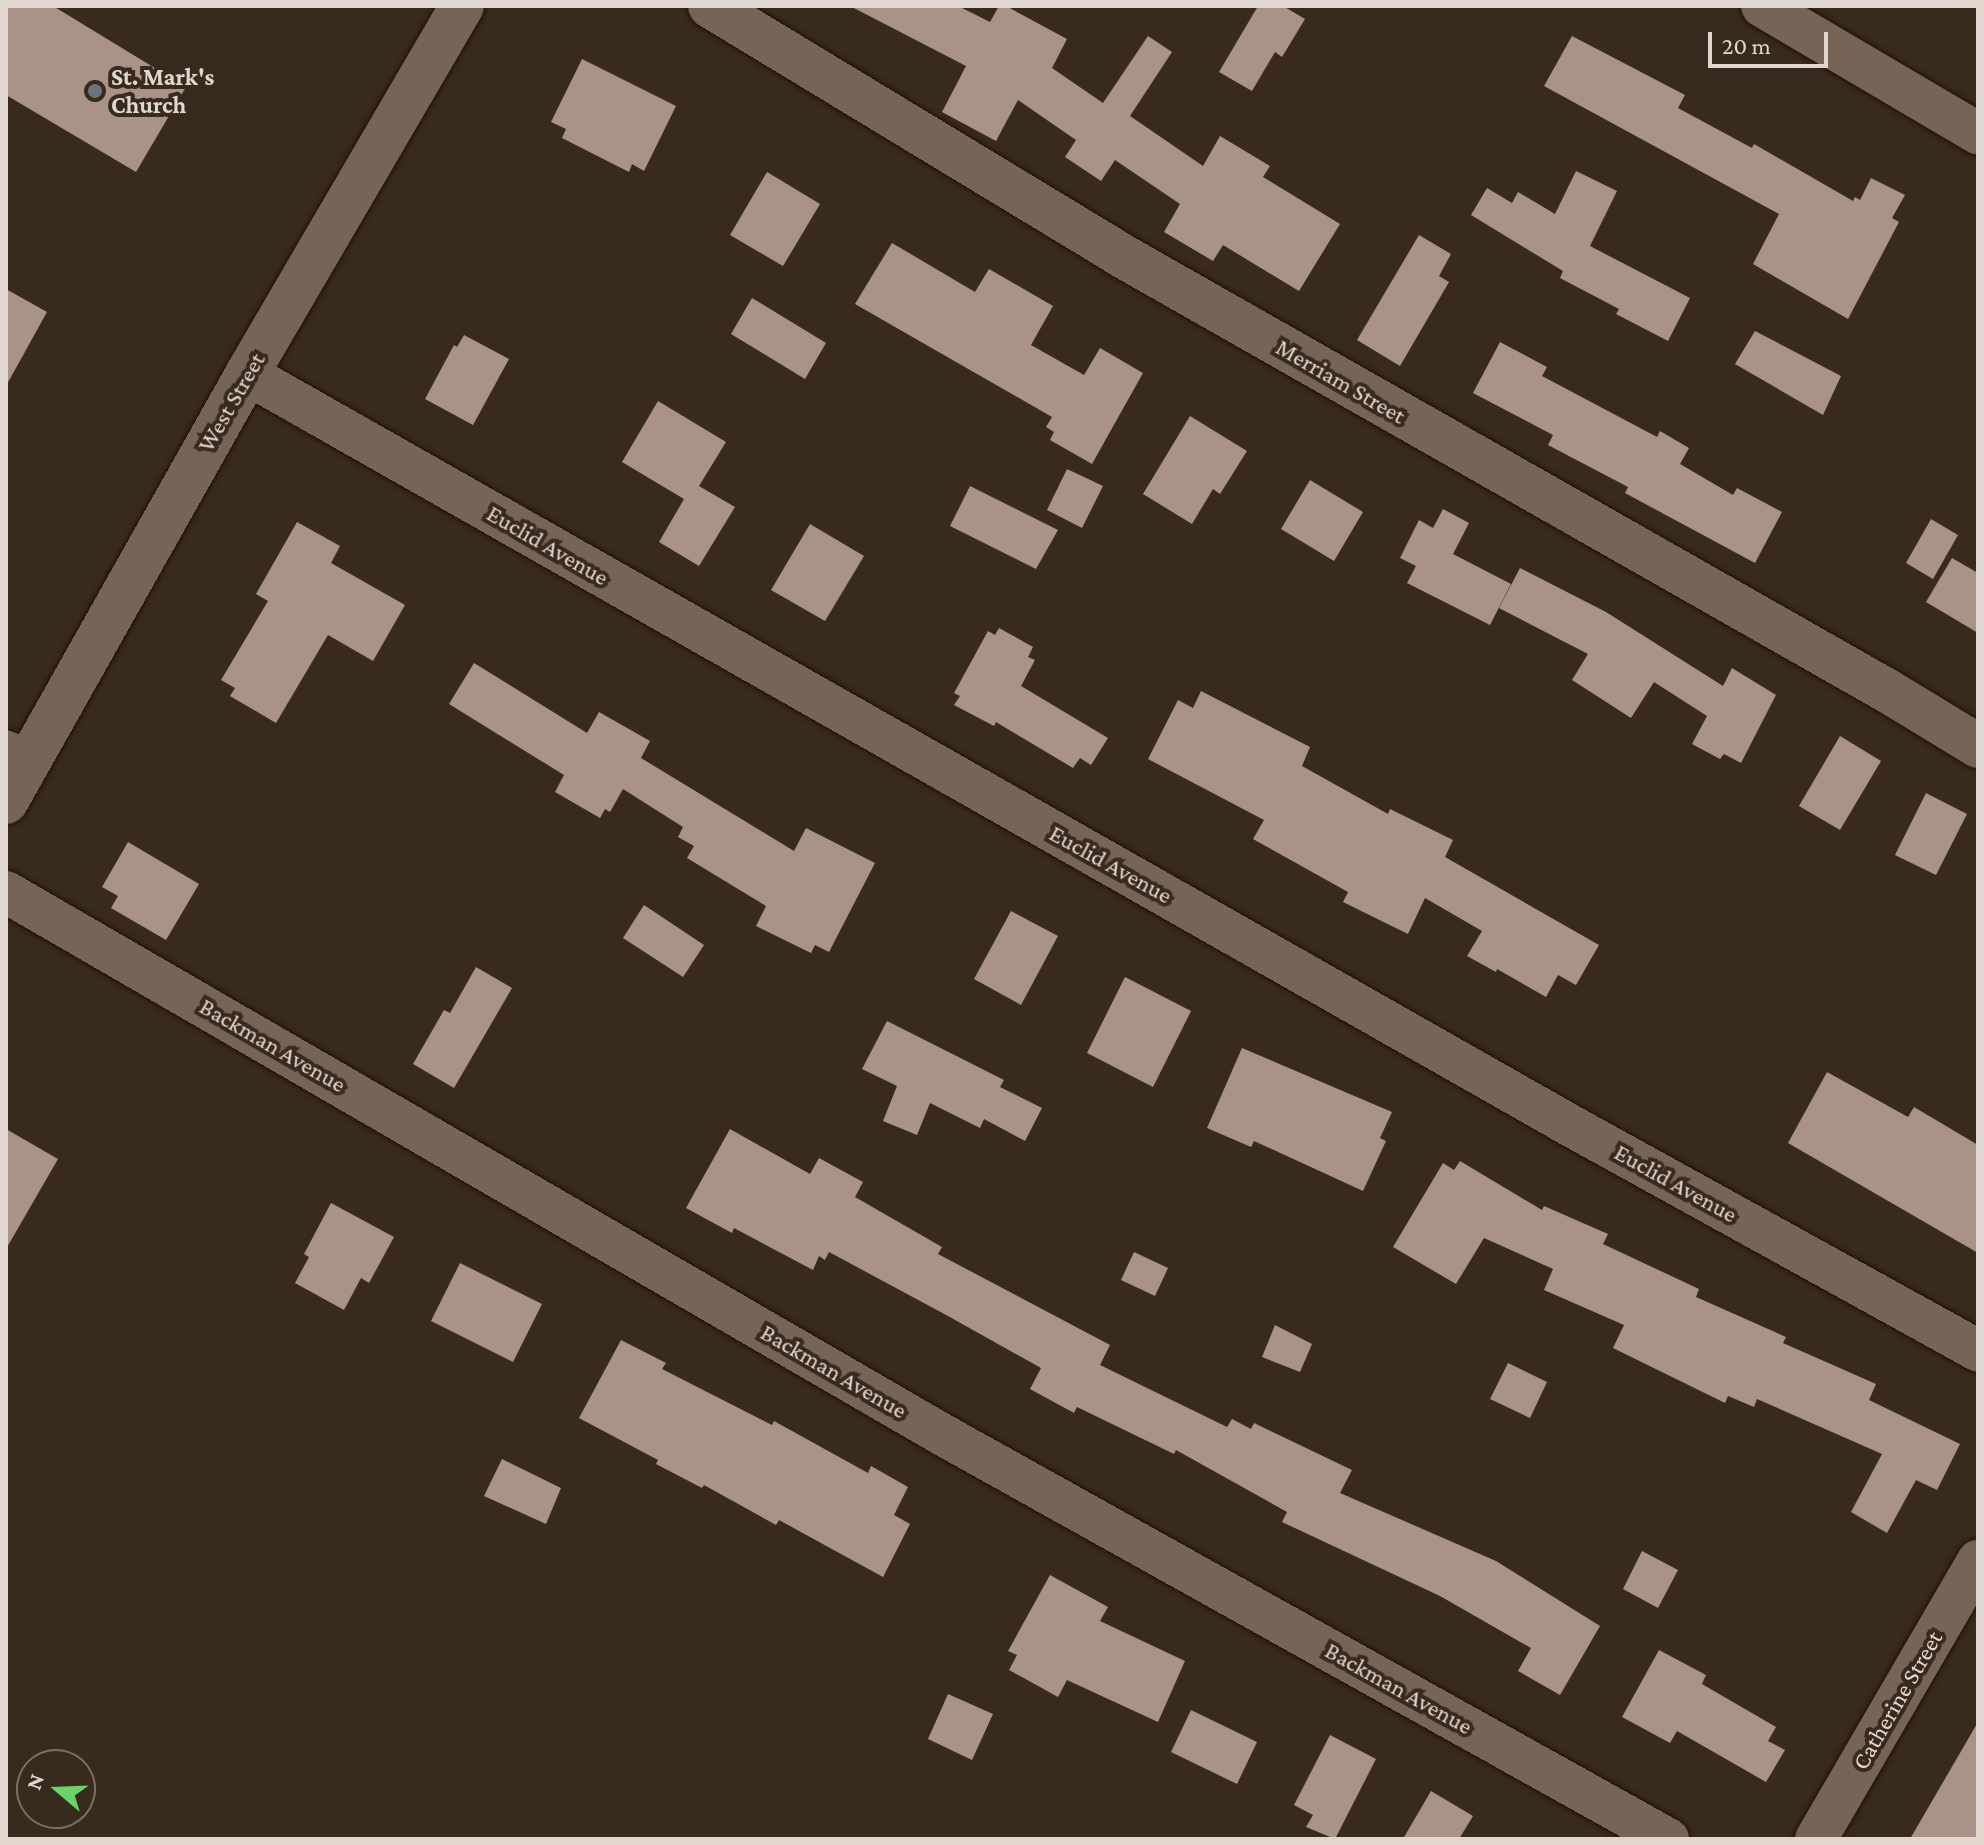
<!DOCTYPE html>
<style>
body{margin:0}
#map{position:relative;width:1984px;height:1845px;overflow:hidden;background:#382a1d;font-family:"Crimson Pro",serif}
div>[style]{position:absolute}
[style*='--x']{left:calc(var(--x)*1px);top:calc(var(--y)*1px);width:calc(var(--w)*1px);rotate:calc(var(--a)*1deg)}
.building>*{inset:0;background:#a99388}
.roads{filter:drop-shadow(0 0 2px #1f1206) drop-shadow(0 0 2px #1f1206)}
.service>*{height:22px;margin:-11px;padding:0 11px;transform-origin:11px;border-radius:11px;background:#766556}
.minor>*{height:42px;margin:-21px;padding:0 21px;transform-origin:21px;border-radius:21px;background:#766556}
.tertiary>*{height:44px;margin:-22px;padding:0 22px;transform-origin:22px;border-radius:22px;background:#766556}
.dots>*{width:22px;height:22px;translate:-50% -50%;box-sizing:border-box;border:4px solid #382a1d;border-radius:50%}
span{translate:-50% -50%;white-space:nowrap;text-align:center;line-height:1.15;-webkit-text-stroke:8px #382a1d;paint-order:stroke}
.poi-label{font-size:24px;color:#e1d7cf;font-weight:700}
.left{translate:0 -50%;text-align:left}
.street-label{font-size:24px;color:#e1d7cf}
.frame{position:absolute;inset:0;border:8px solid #e1d7cf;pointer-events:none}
.north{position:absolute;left:16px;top:1749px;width:80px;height:80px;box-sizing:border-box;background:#382a1d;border:2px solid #7c6f64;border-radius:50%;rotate:289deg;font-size:22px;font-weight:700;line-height:32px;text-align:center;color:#e1d7cf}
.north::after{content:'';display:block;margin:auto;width:28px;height:36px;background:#67d465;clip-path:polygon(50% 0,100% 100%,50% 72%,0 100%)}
.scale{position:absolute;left:1708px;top:32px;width:120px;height:36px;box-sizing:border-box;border:4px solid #e1d7cf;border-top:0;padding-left:10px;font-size:24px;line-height:28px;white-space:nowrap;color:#e1d7cf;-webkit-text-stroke:6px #382a1d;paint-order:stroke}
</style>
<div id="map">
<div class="building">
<div style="clip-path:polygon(6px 6px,53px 6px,186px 87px,136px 172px,6px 95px)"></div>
<div style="clip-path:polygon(850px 6px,958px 6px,990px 22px,999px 6px,1006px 6px,1067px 39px,1052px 68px,1103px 103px,1148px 36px,1172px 52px,1130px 116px,1203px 166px,1220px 136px,1270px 166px,1263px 177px,1340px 224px,1299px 291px,1223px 245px,1213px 261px,1164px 232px,1180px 204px,1115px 160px,1101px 181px,1065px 157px,1076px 140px,1018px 100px,996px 141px,942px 112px,966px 66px)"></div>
<div style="clip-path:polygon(1258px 6px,1283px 6px,1305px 19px,1282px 57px,1275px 52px,1252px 91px,1219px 72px)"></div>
<div style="clip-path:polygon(1572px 36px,1685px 95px,1678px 108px,1752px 148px,1754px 144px,1853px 201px,1855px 197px,1860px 200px,1871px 178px,1905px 195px,1892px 218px,1899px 222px,1848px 319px,1753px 264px,1779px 214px,1544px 86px)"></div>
<div style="clip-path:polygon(582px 59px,676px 106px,644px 171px,632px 164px,629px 172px,562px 138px,566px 129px,551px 122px)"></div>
<div style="clip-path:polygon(1576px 171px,1617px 191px,1590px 246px,1690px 298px,1668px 341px,1616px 314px,1619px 309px,1560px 278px,1563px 271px,1471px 215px,1487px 188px,1512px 203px,1518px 192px,1555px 214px)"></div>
<div style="clip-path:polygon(767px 172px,820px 204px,783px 266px,730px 235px)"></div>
<div style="clip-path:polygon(1419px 235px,1451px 254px,1439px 276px,1449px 282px,1400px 366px,1357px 340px)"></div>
<div style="clip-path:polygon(892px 243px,975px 292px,989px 269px,1053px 306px,1031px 345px,1084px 375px,1100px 348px,1143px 373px,1092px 464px,1050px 440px,1054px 432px,1046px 427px,1052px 417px,855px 304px)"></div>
<div style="clip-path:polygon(6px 289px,47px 312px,6px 386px)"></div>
<div style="clip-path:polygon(752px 298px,826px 343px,805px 379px,731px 334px)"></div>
<div style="clip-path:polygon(1755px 331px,1841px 376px,1823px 415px,1735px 364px)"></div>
<div style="clip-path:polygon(464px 335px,509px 359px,473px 425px,425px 399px,454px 345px,457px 347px)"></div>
<div style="clip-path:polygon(1500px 342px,1547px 367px,1542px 376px,1657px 437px,1660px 431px,1689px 448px,1680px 464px,1733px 495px,1737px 488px,1782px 512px,1755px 563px,1625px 493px,1628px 487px,1548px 445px,1553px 435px,1473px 393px)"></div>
<div style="clip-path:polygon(658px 401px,726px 442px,699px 486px,735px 507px,699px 566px,659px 542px,684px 499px,622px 462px)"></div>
<div style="clip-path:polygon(1190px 416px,1247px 451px,1220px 494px,1213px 489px,1192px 524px,1143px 494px)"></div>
<div style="clip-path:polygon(1067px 469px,1103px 486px,1082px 528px,1047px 510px)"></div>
<div style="clip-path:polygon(1310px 480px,1363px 512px,1334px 561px,1281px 529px)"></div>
<div style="clip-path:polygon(970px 486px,1058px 530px,1036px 569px,950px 526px)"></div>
<div style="clip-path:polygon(1443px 509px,1469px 523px,1453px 554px,1511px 584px,1490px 625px,1407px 583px,1416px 566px,1400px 558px,1419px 520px,1433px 528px)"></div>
<div style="clip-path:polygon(1931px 519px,1958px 535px,1933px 579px,1906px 563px)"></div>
<div style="clip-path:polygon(297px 522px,340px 546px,331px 563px,405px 605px,373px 661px,328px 635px,276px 723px,230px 696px,235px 688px,221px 680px,268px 601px,256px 594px)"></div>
<div style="clip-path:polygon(810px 524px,864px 556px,825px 621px,771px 590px)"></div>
<div style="clip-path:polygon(1952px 558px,1978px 573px,1978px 633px,1926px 602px)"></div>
<div style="clip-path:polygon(1520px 568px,1606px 612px,1723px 686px,1732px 668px,1776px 695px,1741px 763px,1724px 754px,1720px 759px,1692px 744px,1707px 716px,1654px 682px,1631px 718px,1572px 680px,1588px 654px,1499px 608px)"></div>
<div style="clip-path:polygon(999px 628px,1033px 647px,1028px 657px,1035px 660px,1021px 686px,1108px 738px,1091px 765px,1080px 758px,1073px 768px,996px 722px,994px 726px,954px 705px,960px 696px,954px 693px,988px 631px,995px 635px)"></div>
<div style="clip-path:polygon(474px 663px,587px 733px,599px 712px,650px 741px,641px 758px,794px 851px,806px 828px,875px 863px,829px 952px,815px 945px,811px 953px,756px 926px,766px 906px,687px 858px,694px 846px,678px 837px,683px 827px,623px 789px,610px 812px,605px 809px,600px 818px,555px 792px,564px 775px,449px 704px)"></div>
<div style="clip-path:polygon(1201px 691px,1310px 747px,1302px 766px,1388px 814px,1390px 809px,1453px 840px,1445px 857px,1599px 945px,1576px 985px,1558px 975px,1546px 997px,1497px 969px,1496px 972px,1467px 956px,1482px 931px,1425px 898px,1408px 934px,1343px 902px,1348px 892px,1253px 839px,1264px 820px,1148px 759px,1178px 700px,1193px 708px)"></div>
<div style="clip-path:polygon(1840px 736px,1881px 761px,1840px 830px,1799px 806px)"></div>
<div style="clip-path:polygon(1926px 793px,1967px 814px,1936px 875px,1895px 855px)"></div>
<div style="clip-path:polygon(128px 842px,199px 884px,166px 940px,111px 908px,118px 896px,102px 887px)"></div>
<div style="clip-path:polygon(644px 905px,704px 945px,683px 977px,623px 938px)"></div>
<div style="clip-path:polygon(1011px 911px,1058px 936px,1021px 1005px,974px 979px)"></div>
<div style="clip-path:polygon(476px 967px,512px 988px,454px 1088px,413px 1064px,444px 1010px,450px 1013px)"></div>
<div style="clip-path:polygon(1125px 977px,1191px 1011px,1153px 1087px,1087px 1053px)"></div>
<div style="clip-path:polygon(887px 1021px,1004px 1080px,1000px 1087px,1042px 1108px,1025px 1141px,984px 1119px,980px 1128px,930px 1103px,917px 1135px,883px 1121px,897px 1086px,862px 1069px)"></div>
<div style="clip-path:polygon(1242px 1048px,1392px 1112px,1380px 1138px,1386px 1141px,1363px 1191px,1254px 1141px,1251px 1147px,1207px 1128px)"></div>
<div style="clip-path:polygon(1827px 1072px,1908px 1117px,1914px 1107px,1978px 1145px,1978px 1253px,1788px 1143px)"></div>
<div style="clip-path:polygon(6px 1129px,58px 1159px,6px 1249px)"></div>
<div style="clip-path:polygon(730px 1129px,810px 1174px,819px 1158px,863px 1182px,855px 1197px,942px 1247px,938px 1254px,1110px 1345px,1100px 1365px,1227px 1427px,1232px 1419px,1251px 1429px,1254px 1423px,1352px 1470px,1340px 1493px,1496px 1561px,1600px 1626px,1560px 1695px,1518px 1671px,1531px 1648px,1440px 1596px,1282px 1522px,1287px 1512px,1176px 1450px,1174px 1454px,1077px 1407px,1074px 1413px,1030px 1389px,1041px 1368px,948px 1316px,829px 1252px,825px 1260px,819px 1256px,813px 1270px,734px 1228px,732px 1233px,686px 1208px)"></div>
<div style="clip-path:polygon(1460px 1161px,1542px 1210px,1544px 1206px,1608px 1234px,1603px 1244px,1699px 1289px,1696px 1297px,1786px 1337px,1783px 1343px,1876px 1384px,1869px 1400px,1960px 1444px,1937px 1490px,1916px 1480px,1887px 1533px,1851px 1512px,1882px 1454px,1757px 1399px,1754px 1407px,1728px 1396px,1725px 1403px,1613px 1348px,1624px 1325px,1544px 1290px,1553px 1269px,1484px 1238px,1456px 1284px,1393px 1247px,1443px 1163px,1454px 1170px)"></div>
<div style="clip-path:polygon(331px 1203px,394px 1237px,369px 1283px,361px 1278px,344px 1310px,295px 1283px,309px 1257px,304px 1254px)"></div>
<div style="clip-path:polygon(1134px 1252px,1168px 1268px,1155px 1296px,1121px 1280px)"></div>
<div style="clip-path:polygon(460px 1263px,542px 1304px,513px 1362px,431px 1321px)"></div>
<div style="clip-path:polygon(1275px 1325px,1312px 1344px,1300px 1372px,1262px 1357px)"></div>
<div style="clip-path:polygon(621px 1340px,666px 1363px,662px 1369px,772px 1425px,774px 1421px,868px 1473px,871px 1466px,908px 1487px,894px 1515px,910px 1524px,883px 1577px,779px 1520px,776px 1525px,704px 1485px,702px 1488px,656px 1464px,658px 1460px,579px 1418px)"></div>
<div style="clip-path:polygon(1508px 1363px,1547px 1382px,1530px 1418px,1490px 1399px)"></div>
<div style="clip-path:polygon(502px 1459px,561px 1488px,546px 1524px,484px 1496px)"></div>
<div style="clip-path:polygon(1642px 1551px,1678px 1570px,1658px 1608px,1623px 1589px)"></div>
<div style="clip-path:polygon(1050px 1575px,1108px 1607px,1100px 1621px,1185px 1661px,1158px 1722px,1067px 1680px,1058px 1697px,1009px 1670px,1017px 1655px,1008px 1651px)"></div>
<div style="clip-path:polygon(1659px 1650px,1706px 1675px,1702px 1684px,1776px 1727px,1768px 1741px,1785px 1750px,1766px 1782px,1677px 1731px,1670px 1743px,1622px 1717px)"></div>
<div style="clip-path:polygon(948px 1694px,993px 1714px,972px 1760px,928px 1739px)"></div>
<div style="clip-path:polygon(1191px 1710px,1257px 1742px,1237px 1784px,1171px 1752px)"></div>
<div style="clip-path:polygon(1978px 1722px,1978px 1839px,1910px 1839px)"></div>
<div style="clip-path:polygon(1330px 1735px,1376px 1759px,1335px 1839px,1306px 1827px,1313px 1815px,1294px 1805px)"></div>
<div style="clip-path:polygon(1431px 1791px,1473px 1816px,1459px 1839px,1403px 1839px)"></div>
</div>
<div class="roads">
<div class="service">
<div style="--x:6;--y:741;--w:30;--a:20"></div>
</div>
<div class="minor">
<div style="--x:1762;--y:6;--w:251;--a:30.5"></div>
<div style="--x:247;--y:374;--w:1515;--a:29.59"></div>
<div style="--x:1564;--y:1122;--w:473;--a:28.9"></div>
<div style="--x:6;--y:892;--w:1085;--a:30.09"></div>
<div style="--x:945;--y:1436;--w:828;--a:29.14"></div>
<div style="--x:1816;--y:1839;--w:322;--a:-59.8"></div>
</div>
<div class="tertiary">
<div style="--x:710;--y:6;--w:478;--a:31.2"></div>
<div style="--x:1119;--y:254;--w:882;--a:29.62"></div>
<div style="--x:1886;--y:690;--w:108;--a:31.3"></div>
<div style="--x:6;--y:802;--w:491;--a:-60.6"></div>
<div style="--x:247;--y:374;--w:426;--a:-59.7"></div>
</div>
</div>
<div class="dots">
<div style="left:95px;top:91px;background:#6b7280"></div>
</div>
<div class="poi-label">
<span class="left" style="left:111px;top:91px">St. Mark's<br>Church</span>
</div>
<div class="street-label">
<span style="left:1341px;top:381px;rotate:30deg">Merriam Street</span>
<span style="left:231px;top:402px;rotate:-60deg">West Street</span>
<span style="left:548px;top:545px;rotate:30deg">Euclid Avenue</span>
<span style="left:1111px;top:864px;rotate:29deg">Euclid Avenue</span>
<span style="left:273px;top:1045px;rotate:30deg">Backman Avenue</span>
<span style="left:1676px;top:1183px;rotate:29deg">Euclid Avenue</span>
<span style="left:834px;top:1371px;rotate:30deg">Backman Avenue</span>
<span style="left:1399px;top:1688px;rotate:29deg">Backman Avenue</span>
<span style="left:1897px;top:1700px;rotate:-60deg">Catherine Street</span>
</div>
<div class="frame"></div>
<div class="north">N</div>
<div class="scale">20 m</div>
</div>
